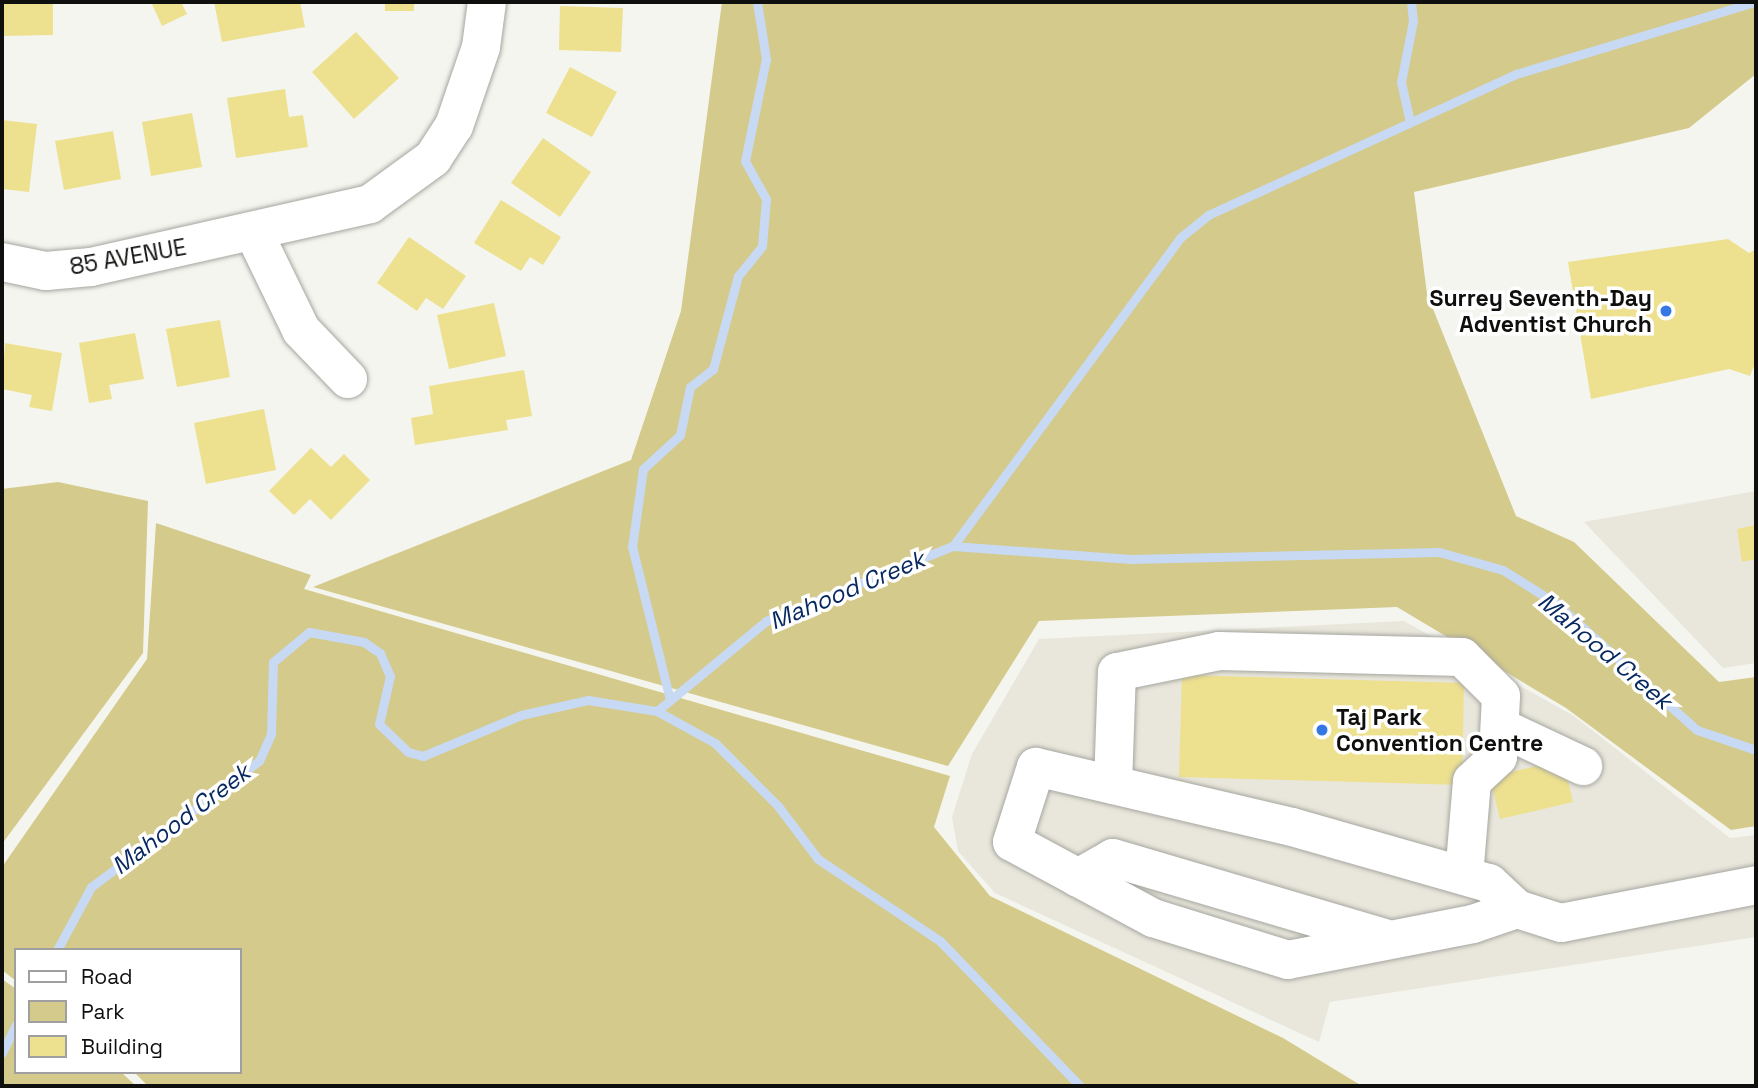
<!DOCTYPE html>
<style>
body{margin:0}
#map{position:relative;width:1758px;height:1088px;overflow:hidden;background:#f5f5ef;font-family:"Space Grotesk",sans-serif}
div>[style]{position:absolute}
[style*='--x']{left:calc(var(--x)*1px);top:calc(var(--y)*1px);width:calc(var(--w)*1px);rotate:calc(var(--a)*1deg)}
.built>*{inset:0;background:#e9e7db}
.green>*{inset:0;background:#d4ca8b}
.stream>*{height:9px;margin:-4.5px;padding:0 4.5px;transform-origin:4.5px;border-radius:4.5px;background:#c8d9f3}
.building>*{inset:0;background:#ede08f}
.roads{filter:drop-shadow(0 0 2px #a6a6a1) drop-shadow(0 0 2px #a6a6a1)}
.minor>*{height:38px;margin:-19px;padding:0 19px;transform-origin:19px;border-radius:19px;background:#fff}
.dots>*{width:19px;height:19px;translate:-50% -50%;box-sizing:border-box;border:4px solid #fff;border-radius:50%}
span{translate:-50% -50%;white-space:nowrap;text-align:center;line-height:1.15;-webkit-text-stroke:7px #fff;paint-order:stroke}
.street-label{font-size:23px;color:#0f0f0e}
.poi-label{font-size:23px;color:#0f0f0e;font-weight:700}
.right{translate:-100% -50%;text-align:right}
.left{translate:0 -50%;text-align:left}
.water-label{font-size:24px;color:#072960;font-style:italic}
.frame{position:absolute;inset:0;border:4px solid #0f0f0e;pointer-events:none}
.legend{position:absolute;left:14px;top:948px;width:228px;height:126px;box-sizing:border-box;background:#fff;border:2px solid #9f9f9f;margin:0;padding:9px 12px;list-style:none;font-size:21px;color:#0f0f0e}
.legend li{display:flex;align-items:center;gap:14px;height:35px}
.legend b{width:35px;border:2px solid #9f9f9f}
</style>
<div id="map">
<div class="built">
<div style="clip-path:polygon(1756px 491px,1756px 663px,1723px 668px,1584px 522px)"></div>
<div style="clip-path:polygon(1404px 621px,1574px 716px,1730px 838px,1756px 835px,1756px 937px,1330px 1002px,1319px 1042px,995px 893px,958px 851px,952px 817px,972px 754px,1039px 639px)"></div>
</div>
<div class="green">
<div style="clip-path:polygon(722px 2px,1756px 2px,1756px 74px,1689px 128px,1414px 192px,1427px 294px,1516px 516px,1574px 542px,1719px 682px,1756px 677px,1756px 826px,1731px 830px,1566px 708px,1397px 607px,1039px 621px,948px 766px,313px 587px,631px 460px,681px 311px)"></div>
<div style="clip-path:polygon(58px 482px,148px 501px,143px 653px,2px 844px,2px 489px)"></div>
<div style="clip-path:polygon(156px 523px,311px 575px,304px 589px,950px 776px,934px 827px,990px 896px,1283px 1038px,1362px 1086px,148px 1086px,134px 1072px,240px 1072px,240px 950px,16px 950px,16px 981px,2px 970px,2px 867px,147px 659px)"></div>
<div style="clip-path:polygon(2px 979px,16px 989px,16px 1072px,121px 1072px,136px 1086px,2px 1086px)"></div>
</div>
<div class="stream">
<div style="--x:1410;--y:122;--w:41;--a:-102.7"></div>
<div style="--x:1401;--y:82;--w:62;--a:-78.9"></div>
<div style="--x:1413;--y:21;--w:19;--a:-96"></div>
<div style="--x:953;--y:546;--w:384;--a:-53.6"></div>
<div style="--x:1181;--y:237;--w:35;--a:-39"></div>
<div style="--x:1208;--y:215;--w:339;--a:-24.6"></div>
<div style="--x:1516;--y:74;--w:249;--a:-16.8"></div>
<div style="--x:670;--y:700;--w:158;--a:-103.9"></div>
<div style="--x:632;--y:547;--w:79;--a:-82"></div>
<div style="--x:643;--y:469;--w:50;--a:-42.6"></div>
<div style="--x:680;--y:435;--w:49;--a:-78.2"></div>
<div style="--x:690;--y:387;--w:29;--a:-38"></div>
<div style="--x:713;--y:369;--w:96;--a:-75"></div>
<div style="--x:738;--y:276;--w:38;--a:-51"></div>
<div style="--x:762;--y:246;--w:47;--a:-85.1"></div>
<div style="--x:766;--y:199;--w:43;--a:-118.9"></div>
<div style="--x:745;--y:161;--w:104;--a:-78.4"></div>
<div style="--x:766;--y:59;--w:58;--a:-99"></div>
<div style="--x:657;--y:711;--w:66;--a:28.9"></div>
<div style="--x:715;--y:743;--w:89;--a:45"></div>
<div style="--x:778;--y:806;--w:66;--a:53"></div>
<div style="--x:818;--y:859;--w:147;--a:33.9"></div>
<div style="--x:940;--y:941;--w:202;--a:46"></div>
<div style="--x:57;--y:950;--w:72;--a:-61.6"></div>
<div style="--x:91;--y:887;--w:210;--a:-36.9"></div>
<div style="--x:259;--y:761;--w:30;--a:-66"></div>
<div style="--x:271;--y:734;--w:72;--a:-88.4"></div>
<div style="--x:273;--y:662;--w:47;--a:-39.8"></div>
<div style="--x:309;--y:632;--w:56;--a:10.3"></div>
<div style="--x:364;--y:642;--w:19;--a:35"></div>
<div style="--x:380;--y:653;--w:25;--a:67"></div>
<div style="--x:390;--y:676;--w:49;--a:102.9"></div>
<div style="--x:379;--y:724;--w:40;--a:44"></div>
<div style="--x:408;--y:752;--w:16;--a:15"></div>
<div style="--x:423;--y:756;--w:106;--a:-22.7"></div>
<div style="--x:521;--y:715;--w:69;--a:-12.6"></div>
<div style="--x:588;--y:700;--w:70;--a:9.1"></div>
<div style="--x:657;--y:711;--w:141;--a:-39.5"></div>
<div style="--x:766;--y:621;--w:201;--a:-21.9"></div>
<div style="--x:953;--y:546;--w:178;--a:4.2"></div>
<div style="--x:1131;--y:559;--w:308;--a:-1.3"></div>
<div style="--x:1439;--y:552;--w:66;--a:15.7"></div>
<div style="--x:1503;--y:570;--w:64;--a:32.2"></div>
<div style="--x:1557;--y:604;--w:188;--a:42"></div>
<div style="--x:1697;--y:730;--w:62;--a:18.7"></div>
<div style="--x:2;--y:1053;--w:32;--a:-64"></div>
</div>
<div class="building">
<div style="clip-path:polygon(2px 2px,53px 2px,53px 35px,2px 36px)"></div>
<div style="clip-path:polygon(151px 2px,181px 2px,187px 14px,162px 26px)"></div>
<div style="clip-path:polygon(214px 2px,300px 2px,305px 27px,222px 42px)"></div>
<div style="clip-path:polygon(385px 2px,414px 2px,414px 11px,385px 11px)"></div>
<div style="clip-path:polygon(560px 6px,623px 8px,621px 52px,559px 50px)"></div>
<div style="clip-path:polygon(356px 32px,399px 78px,354px 119px,312px 72px)"></div>
<div style="clip-path:polygon(570px 67px,617px 92px,592px 137px,546px 113px)"></div>
<div style="clip-path:polygon(285px 89px,289px 117px,303px 115px,308px 147px,236px 158px,227px 98px)"></div>
<div style="clip-path:polygon(192px 113px,202px 167px,151px 176px,142px 122px)"></div>
<div style="clip-path:polygon(2px 120px,37px 124px,29px 192px,2px 189px)"></div>
<div style="clip-path:polygon(113px 131px,121px 179px,64px 190px,55px 141px)"></div>
<div style="clip-path:polygon(543px 138px,591px 172px,560px 217px,511px 183px)"></div>
<div style="clip-path:polygon(501px 200px,561px 237px,543px 265px,530px 257px,521px 271px,474px 243px)"></div>
<div style="clip-path:polygon(409px 237px,466px 276px,443px 309px,426px 298px,417px 311px,377px 283px)"></div>
<div style="clip-path:polygon(1728px 239px,1749px 253px,1756px 249px,1756px 361px,1750px 376px,1729px 369px,1591px 399px,1568px 262px)"></div>
<div style="clip-path:polygon(494px 303px,506px 356px,449px 369px,437px 315px)"></div>
<div style="clip-path:polygon(220px 320px,230px 377px,177px 387px,166px 329px)"></div>
<div style="clip-path:polygon(135px 333px,144px 379px,109px 385px,112px 399px,89px 403px,79px 343px)"></div>
<div style="clip-path:polygon(5px 343px,62px 353px,52px 411px,29px 407px,32px 395px,2px 389px)"></div>
<div style="clip-path:polygon(524px 370px,532px 416px,506px 420px,508px 430px,415px 445px,411px 418px,433px 414px,429px 386px)"></div>
<div style="clip-path:polygon(264px 409px,276px 470px,206px 484px,194px 423px)"></div>
<div style="clip-path:polygon(311px 448px,331px 467px,344px 454px,370px 480px,331px 520px,310px 499px,294px 515px,269px 491px)"></div>
<div style="clip-path:polygon(1756px 525px,1756px 559px,1742px 562px,1737px 529px)"></div>
<div style="clip-path:polygon(1182px 675px,1464px 683px,1462px 785px,1179px 777px)"></div>
<div style="clip-path:polygon(1563px 760px,1573px 802px,1500px 819px,1490px 777px)"></div>
</div>
<div class="roads">
<div class="minor">
<div style="--x:254;--y:233;--w:108;--a:64.1"></div>
<div style="--x:301;--y:330;--w:68;--a:46.2"></div>
<div style="--x:2;--y:262;--w:45;--a:11.6"></div>
<div style="--x:46;--y:271;--w:45;--a:-5.1"></div>
<div style="--x:91;--y:267;--w:286;--a:-12.7"></div>
<div style="--x:370;--y:204;--w:78;--a:-36.1"></div>
<div style="--x:433;--y:158;--w:38;--a:-57"></div>
<div style="--x:454;--y:126;--w:83;--a:-71.1"></div>
<div style="--x:481;--y:47;--w:45;--a:-82.4"></div>
<div style="--x:1500;--y:727;--w:92;--a:25.2"></div>
<div style="--x:1113;--y:785;--w:113;--a:-88"></div>
<div style="--x:1117;--y:672;--w:104;--a:-11.6"></div>
<div style="--x:1219;--y:651;--w:243;--a:1.4"></div>
<div style="--x:1462;--y:657;--w:55;--a:45"></div>
<div style="--x:1501;--y:696;--w:61;--a:92.8"></div>
<div style="--x:1498;--y:757;--w:35;--a:137"></div>
<div style="--x:1472;--y:781;--w:95;--a:94.8"></div>
<div style="--x:1078;--y:878;--w:40;--a:-29.7"></div>
<div style="--x:1113;--y:858;--w:283;--a:16.4"></div>
<div style="--x:1517;--y:909;--w:46;--a:161.2"></div>
<div style="--x:1473;--y:924;--w:188;--a:169"></div>
<div style="--x:1288;--y:960;--w:141;--a:-162.7"></div>
<div style="--x:1153;--y:918;--w:160;--a:-151.7"></div>
<div style="--x:1012;--y:842;--w:79;--a:-72.3"></div>
<div style="--x:1036;--y:767;--w:263;--a:13.2"></div>
<div style="--x:1292;--y:827;--w:205;--a:15.9"></div>
<div style="--x:1489;--y:883;--w:38;--a:43"></div>
<div style="--x:1517;--y:909;--w:46;--a:17.7"></div>
<div style="--x:1561;--y:923;--w:199;--a:-11"></div>
</div>
</div>
<div class="dots">
<div style="left:1666px;top:311px;background:#3577e5"></div>
<div style="left:1322px;top:730px;background:#3577e5"></div>
</div>
<div class="street-label">
<span style="left:128px;top:257px;rotate:-10deg">85 AVENUE</span>
</div>
<div class="poi-label">
<span class="right" style="left:1652px;top:311px">Surrey Seventh-Day<br>Adventist Church</span>
<span class="left" style="left:1336px;top:730px">Taj Park<br>Convention Centre</span>
</div>
<div class="water-label">
<span style="left:847px;top:590px;rotate:-23deg">Mahood Creek</span>
<span style="left:1605px;top:651px;rotate:40deg">Mahood Creek</span>
<span style="left:181px;top:819px;rotate:-37deg">Mahood Creek</span>
</div>
<div class="frame"></div>
<ul class="legend">
<li><b style="height:9px;background:#fff"></b>Road</li>
<li><b style="height:19px;background:#d4ca8b"></b>Park</li>
<li><b style="height:19px;background:#ede08f"></b>Building</li>
</ul>
</div>
